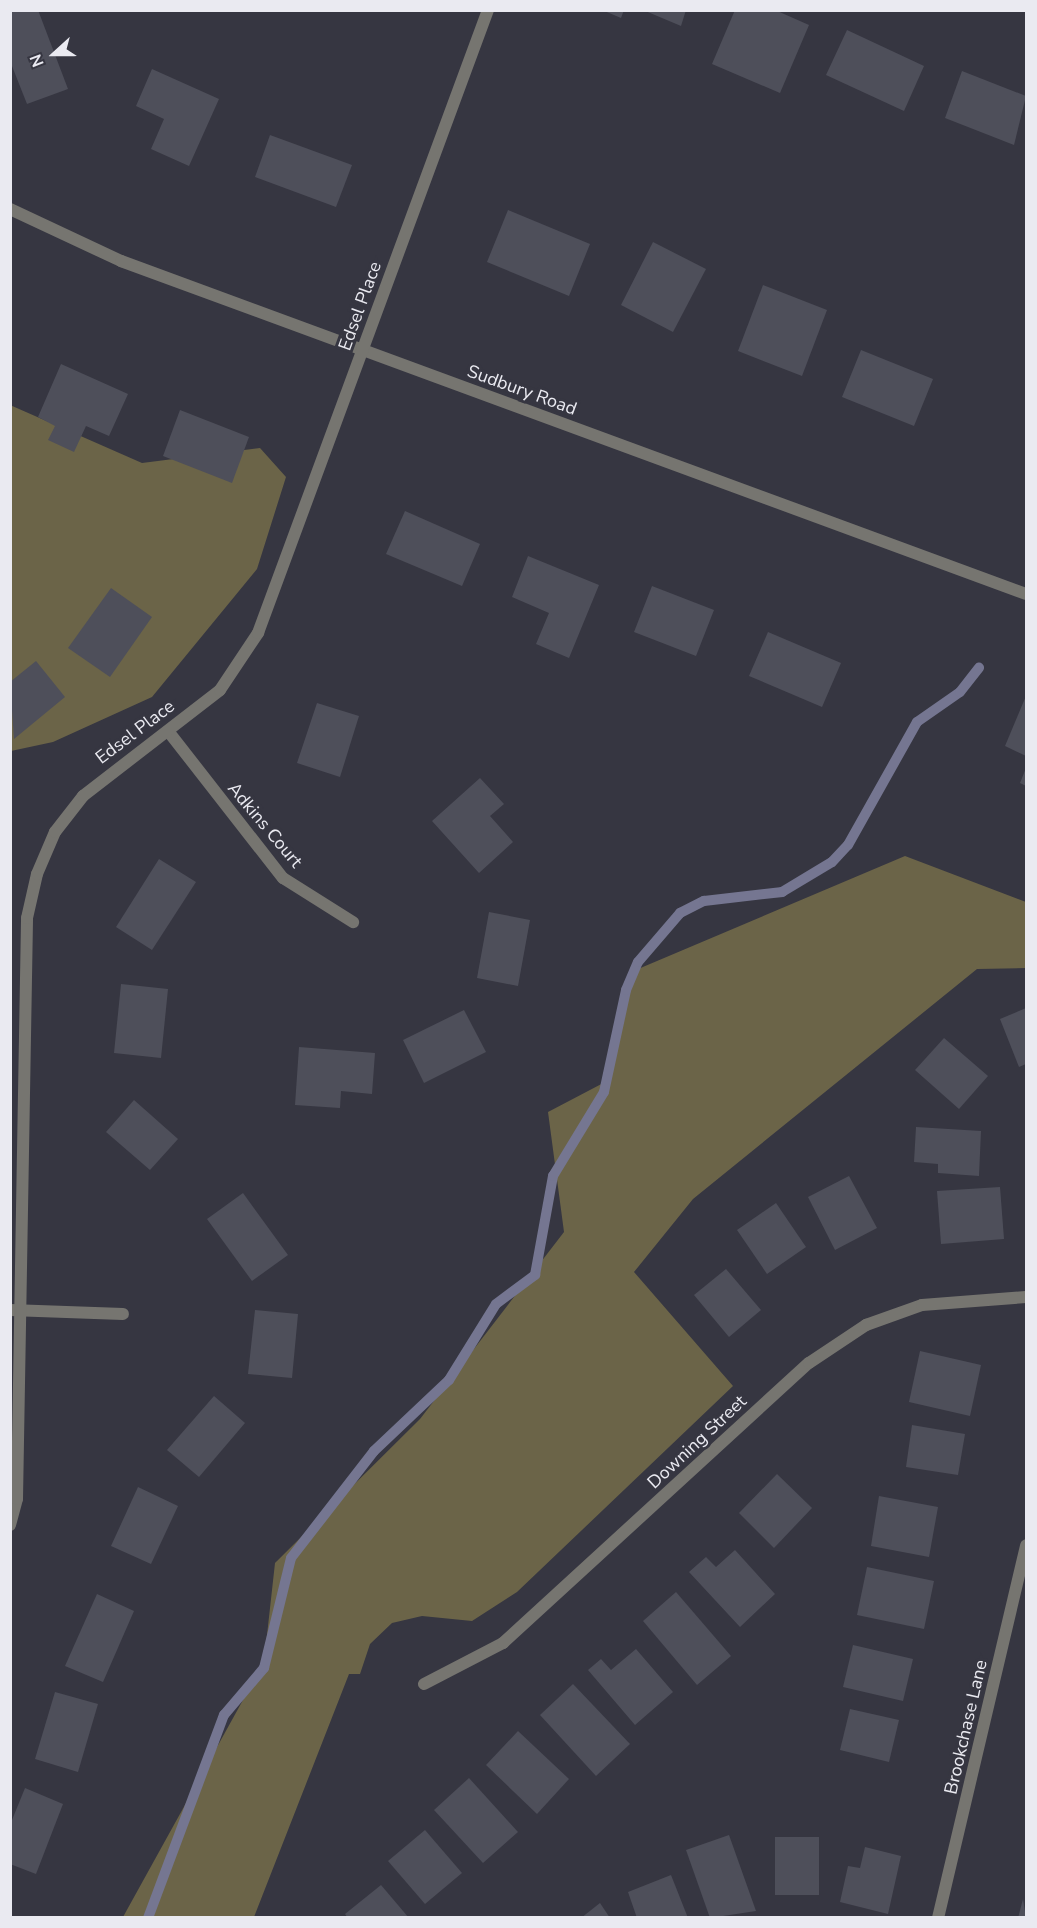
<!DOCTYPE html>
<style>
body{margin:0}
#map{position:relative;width:1037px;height:1928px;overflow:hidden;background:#363641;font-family:"Nunito Sans",sans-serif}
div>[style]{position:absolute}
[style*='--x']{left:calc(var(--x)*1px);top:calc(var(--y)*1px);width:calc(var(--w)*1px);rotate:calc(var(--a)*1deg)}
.forest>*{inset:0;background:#6b6448}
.stream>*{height:10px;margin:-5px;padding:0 5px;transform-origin:5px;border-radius:5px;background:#757691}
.building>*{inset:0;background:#4e4f5a}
.street>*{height:12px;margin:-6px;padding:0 6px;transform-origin:6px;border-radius:6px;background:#767570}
span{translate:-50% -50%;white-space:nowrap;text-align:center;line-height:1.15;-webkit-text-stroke:6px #363641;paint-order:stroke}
.street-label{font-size:18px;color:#eaeaf1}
.frame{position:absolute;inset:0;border:12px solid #eaeaf1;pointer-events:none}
.north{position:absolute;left:24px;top:24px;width:60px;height:60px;-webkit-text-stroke:4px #363641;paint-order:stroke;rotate:249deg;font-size:16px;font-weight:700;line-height:24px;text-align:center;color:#eaeaf1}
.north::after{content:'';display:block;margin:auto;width:21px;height:27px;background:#eaeaf1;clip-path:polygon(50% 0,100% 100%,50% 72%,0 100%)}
</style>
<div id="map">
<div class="forest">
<div style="clip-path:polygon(10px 405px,142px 463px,260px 448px,286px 477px,257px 569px,152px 697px,53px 742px,11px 751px)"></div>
<div style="clip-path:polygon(905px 856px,1026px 902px,1026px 968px,977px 969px,693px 1199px,634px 1272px,733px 1386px,517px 1592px,472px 1621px,422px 1616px,392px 1623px,370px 1644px,360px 1674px,349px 1674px,254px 1917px,123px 1917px,264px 1662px,275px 1563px,420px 1419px,564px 1232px,548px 1112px,609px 1080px,631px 972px)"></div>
</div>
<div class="stream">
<div style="--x:148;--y:1918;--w:217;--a:-69.5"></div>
<div style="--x:224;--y:1715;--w:62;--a:-49.6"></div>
<div style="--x:264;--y:1668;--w:113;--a:-76.2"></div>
<div style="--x:291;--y:1558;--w:135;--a:-52.2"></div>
<div style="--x:374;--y:1451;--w:103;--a:-43.4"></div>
<div style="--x:449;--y:1380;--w:89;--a:-58.3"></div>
<div style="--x:496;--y:1304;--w:49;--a:-36.6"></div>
<div style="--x:535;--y:1275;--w:101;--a:-79.7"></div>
<div style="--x:553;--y:1176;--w:98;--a:-58.7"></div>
<div style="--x:604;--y:1092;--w:104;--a:-77.8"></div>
<div style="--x:626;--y:990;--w:30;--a:-67"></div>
<div style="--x:638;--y:962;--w:65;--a:-49.4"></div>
<div style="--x:680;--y:913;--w:27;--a:-27"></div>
<div style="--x:704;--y:901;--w:79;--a:-6.6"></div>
<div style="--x:782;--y:892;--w:58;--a:-31"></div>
<div style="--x:832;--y:862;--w:23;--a:-47"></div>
<div style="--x:848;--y:845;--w:141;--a:-60.7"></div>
<div style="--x:917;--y:722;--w:52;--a:-34.9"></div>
<div style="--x:960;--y:692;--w:31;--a:-52"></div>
</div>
<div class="building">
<div style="clip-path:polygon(10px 10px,38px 10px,68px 89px,27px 104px,10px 61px)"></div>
<div style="clip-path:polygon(602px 10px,624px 10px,621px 18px)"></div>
<div style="clip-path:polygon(643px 10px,686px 10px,681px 26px)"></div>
<div style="clip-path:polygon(735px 10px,775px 10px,809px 25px,780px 93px,712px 64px)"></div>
<div style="clip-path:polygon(847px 30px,924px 66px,904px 111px,826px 75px)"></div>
<div style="clip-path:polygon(152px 69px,219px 99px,189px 166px,151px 149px,164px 119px,136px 106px)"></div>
<div style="clip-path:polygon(962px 71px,1026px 96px,1014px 145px,945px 118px)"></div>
<div style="clip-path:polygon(270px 135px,352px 165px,336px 207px,255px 177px)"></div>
<div style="clip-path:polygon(508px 210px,590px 244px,569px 296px,487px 262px)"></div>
<div style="clip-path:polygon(653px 242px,706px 269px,673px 332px,621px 305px)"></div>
<div style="clip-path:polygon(763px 285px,827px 310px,802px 376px,738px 351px)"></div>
<div style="clip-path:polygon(861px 350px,933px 379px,914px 426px,842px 397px)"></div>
<div style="clip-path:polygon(61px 364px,128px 394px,109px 436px,86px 426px,74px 452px,48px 440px,55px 426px,38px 417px)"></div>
<div style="clip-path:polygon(180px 410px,249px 437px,232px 483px,163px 456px)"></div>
<div style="clip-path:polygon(405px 511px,480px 544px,462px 586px,386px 554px)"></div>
<div style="clip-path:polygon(528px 556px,599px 585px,569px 658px,536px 644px,549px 613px,512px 597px)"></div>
<div style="clip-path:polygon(652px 586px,714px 610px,696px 656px,634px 632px)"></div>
<div style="clip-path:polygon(111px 588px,152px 617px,110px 677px,68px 648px)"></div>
<div style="clip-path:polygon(768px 632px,841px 663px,822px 707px,749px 676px)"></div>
<div style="clip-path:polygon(36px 661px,65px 697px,14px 739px,10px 682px)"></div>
<div style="clip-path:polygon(1026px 696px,1026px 756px,1005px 746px)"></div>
<div style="clip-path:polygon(317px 703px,359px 716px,340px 777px,297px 763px)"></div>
<div style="clip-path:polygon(1026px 768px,1026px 786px,1020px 783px)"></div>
<div style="clip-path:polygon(480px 778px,504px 804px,490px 816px,513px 842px,479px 873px,432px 821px)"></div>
<div style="clip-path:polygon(159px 859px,196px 882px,152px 950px,116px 927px)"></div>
<div style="clip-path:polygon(489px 912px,530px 920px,518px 986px,477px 978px)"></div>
<div style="clip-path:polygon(121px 984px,168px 989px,161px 1058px,114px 1053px)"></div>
<div style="clip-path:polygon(1026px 1008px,1026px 1064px,1019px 1067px,1000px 1019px)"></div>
<div style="clip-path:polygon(464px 1010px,486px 1052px,424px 1083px,403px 1040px)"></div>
<div style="clip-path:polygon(944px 1038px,988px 1076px,959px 1109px,915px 1070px)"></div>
<div style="clip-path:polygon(299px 1047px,375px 1053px,372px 1094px,341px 1091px,340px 1108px,295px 1105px)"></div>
<div style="clip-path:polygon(134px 1100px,178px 1139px,150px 1170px,106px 1132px)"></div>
<div style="clip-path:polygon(916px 1127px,981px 1131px,979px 1176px,938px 1173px,938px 1164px,914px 1162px)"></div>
<div style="clip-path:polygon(849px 1176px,877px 1228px,835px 1250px,808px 1197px)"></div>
<div style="clip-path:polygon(1000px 1187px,1004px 1239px,941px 1244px,937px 1191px)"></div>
<div style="clip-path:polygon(243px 1193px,288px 1255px,252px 1281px,207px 1219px)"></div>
<div style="clip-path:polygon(776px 1203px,806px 1247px,767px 1274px,737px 1230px)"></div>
<div style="clip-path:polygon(726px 1269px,761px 1310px,729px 1337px,694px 1295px)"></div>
<div style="clip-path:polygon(255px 1310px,298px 1314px,292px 1378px,248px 1374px)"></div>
<div style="clip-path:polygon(920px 1351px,981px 1365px,970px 1416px,909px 1402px)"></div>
<div style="clip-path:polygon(214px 1396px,245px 1423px,199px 1477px,167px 1450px)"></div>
<div style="clip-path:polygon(912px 1425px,965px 1434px,958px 1475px,906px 1467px)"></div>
<div style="clip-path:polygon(777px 1474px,812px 1508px,774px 1548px,739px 1513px)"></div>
<div style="clip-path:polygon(138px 1487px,178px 1506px,151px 1564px,111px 1546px)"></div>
<div style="clip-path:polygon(879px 1496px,938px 1507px,929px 1557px,871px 1546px)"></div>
<div style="clip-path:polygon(735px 1550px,775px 1594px,740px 1627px,689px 1572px,706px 1557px,716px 1567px)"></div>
<div style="clip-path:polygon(867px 1567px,934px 1581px,924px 1629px,857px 1615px)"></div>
<div style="clip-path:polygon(676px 1592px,731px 1656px,697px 1685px,643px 1621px)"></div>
<div style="clip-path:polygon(97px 1594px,134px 1611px,103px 1682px,65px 1666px)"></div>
<div style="clip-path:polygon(853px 1645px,913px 1659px,903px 1701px,843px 1687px)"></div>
<div style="clip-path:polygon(636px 1649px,673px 1692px,635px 1725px,588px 1670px,601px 1659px,611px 1670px)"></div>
<div style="clip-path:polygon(573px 1684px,630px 1744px,596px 1776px,540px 1715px)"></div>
<div style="clip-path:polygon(55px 1692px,98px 1704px,78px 1772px,35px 1759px)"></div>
<div style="clip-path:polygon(850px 1709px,899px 1720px,889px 1762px,840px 1750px)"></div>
<div style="clip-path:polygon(518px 1731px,569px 1779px,537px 1814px,486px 1765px)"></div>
<div style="clip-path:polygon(469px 1778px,518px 1832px,483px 1863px,434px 1810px)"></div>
<div style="clip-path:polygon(25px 1788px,63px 1804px,36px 1874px,10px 1864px,10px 1825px)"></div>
<div style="clip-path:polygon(425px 1830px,462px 1873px,425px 1904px,388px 1861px)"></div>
<div style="clip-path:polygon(729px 1835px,756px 1911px,710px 1918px,686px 1850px)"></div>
<div style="clip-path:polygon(775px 1837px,819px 1837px,819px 1895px,775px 1895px)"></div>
<div style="clip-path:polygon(865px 1847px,901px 1856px,888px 1914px,840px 1902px,848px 1866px,860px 1868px)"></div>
<div style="clip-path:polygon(671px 1875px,688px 1918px,637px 1918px,628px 1892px)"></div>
<div style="clip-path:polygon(381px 1885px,409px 1918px,348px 1918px,345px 1914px)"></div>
<div style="clip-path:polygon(1023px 1899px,1026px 1918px,1018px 1918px)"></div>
<div style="clip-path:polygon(600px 1903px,610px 1918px,581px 1918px)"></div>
</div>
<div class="street">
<div style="--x:10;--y:209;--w:123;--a:25.1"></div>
<div style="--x:121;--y:261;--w:964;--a:20.2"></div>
<div style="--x:168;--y:731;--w:187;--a:52"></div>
<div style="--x:283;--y:878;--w:83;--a:32.2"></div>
<div style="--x:10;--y:1310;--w:113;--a:2"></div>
<div style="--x:10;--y:1525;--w:27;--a:-75"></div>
<div style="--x:17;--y:1499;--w:581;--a:-89.01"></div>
<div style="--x:27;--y:918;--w:45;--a:-77.2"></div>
<div style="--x:37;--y:874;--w:46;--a:-66.8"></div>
<div style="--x:55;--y:832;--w:46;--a:-52.1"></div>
<div style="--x:83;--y:796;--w:173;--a:-37.7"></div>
<div style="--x:220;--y:690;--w:69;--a:-56.3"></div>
<div style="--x:258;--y:633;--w:664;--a:-69.74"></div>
<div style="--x:424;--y:1684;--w:89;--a:-27.4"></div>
<div style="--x:503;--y:1643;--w:415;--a:-42.5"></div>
<div style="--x:809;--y:1363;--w:69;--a:-33.7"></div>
<div style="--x:866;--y:1325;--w:59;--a:-19.7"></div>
<div style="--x:922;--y:1305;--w:104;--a:-4.4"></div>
<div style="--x:938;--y:1918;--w:383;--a:-76.7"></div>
</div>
<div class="street-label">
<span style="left:360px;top:306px;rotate:-70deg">Edsel Place</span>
<span style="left:522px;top:390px;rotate:20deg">Sudbury Road</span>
<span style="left:135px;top:732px;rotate:-37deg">Edsel Place</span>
<span style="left:265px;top:825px;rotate:50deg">Adkins Court</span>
<span style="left:697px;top:1442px;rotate:-43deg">Downing Street</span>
<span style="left:966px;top:1727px;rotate:-77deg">Brookchase Lane</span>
</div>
<div class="frame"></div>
<div class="north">N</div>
</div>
